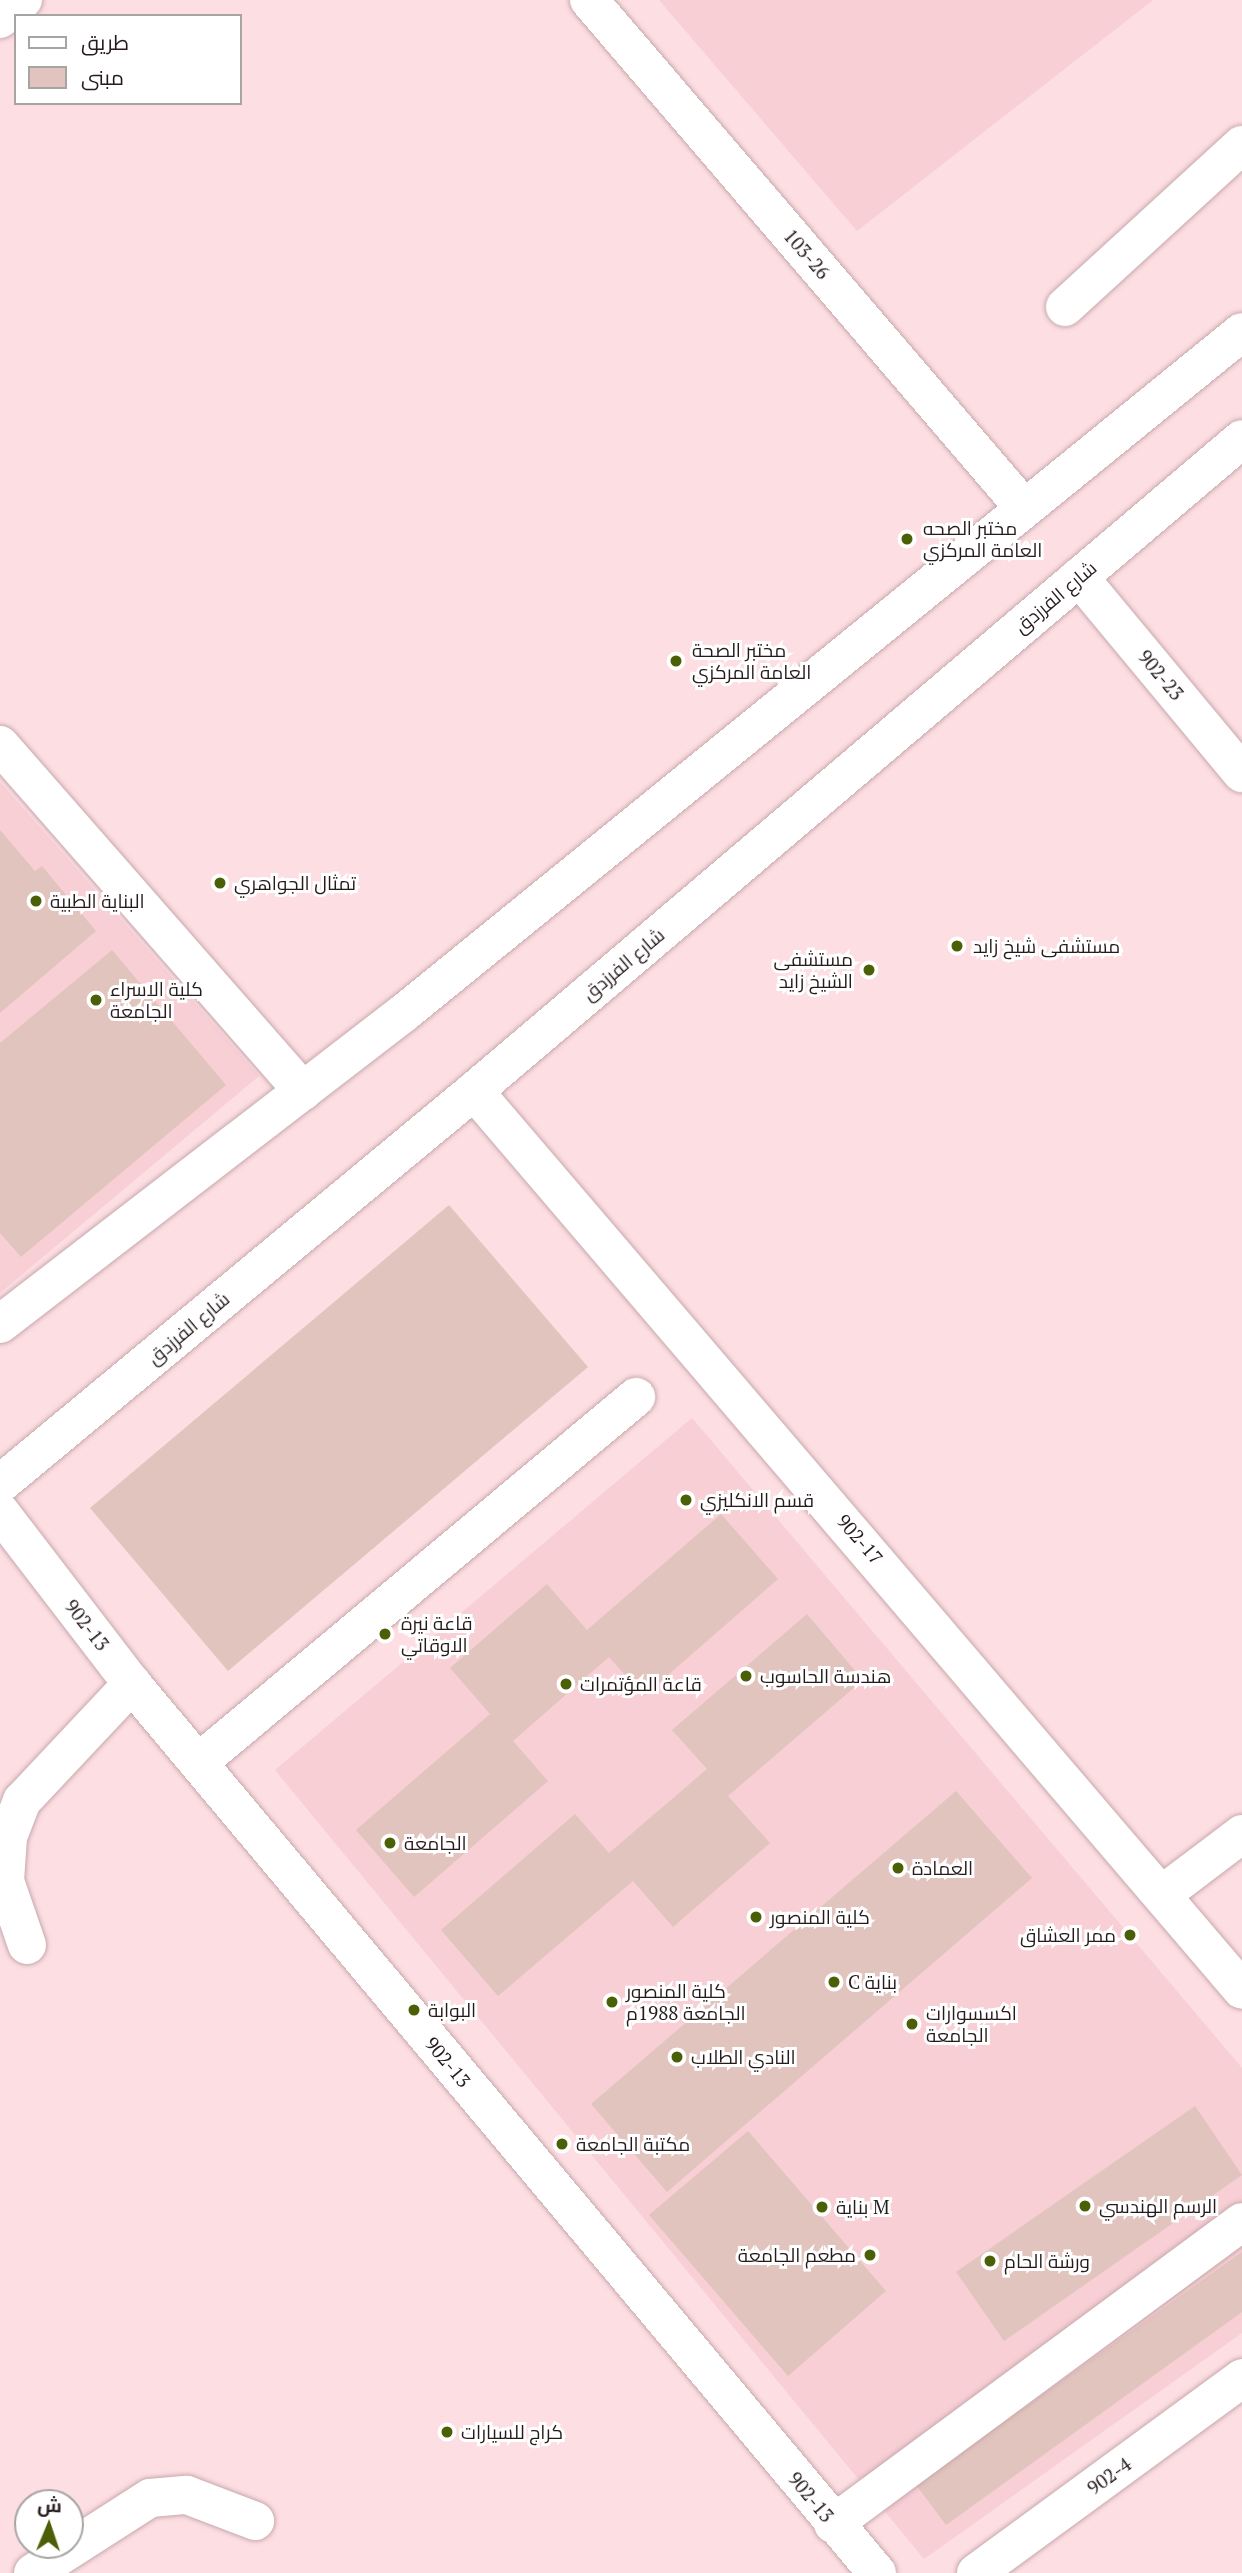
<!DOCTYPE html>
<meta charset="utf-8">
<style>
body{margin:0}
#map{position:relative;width:1242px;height:2573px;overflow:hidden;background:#fddee2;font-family:"PT Serif",Cairo,serif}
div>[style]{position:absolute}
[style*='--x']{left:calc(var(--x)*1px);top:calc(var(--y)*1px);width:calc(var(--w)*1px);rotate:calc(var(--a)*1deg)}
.built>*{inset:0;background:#f7cfd5}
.building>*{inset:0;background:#e2c4be}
.roads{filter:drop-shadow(0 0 2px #c7a9ad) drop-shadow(0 0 2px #c7a9ad)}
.minor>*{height:38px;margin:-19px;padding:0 19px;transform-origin:19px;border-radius:19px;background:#fff}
.major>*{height:38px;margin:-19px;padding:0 19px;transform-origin:19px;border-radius:19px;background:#fff}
.dots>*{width:19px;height:19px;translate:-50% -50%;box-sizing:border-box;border:4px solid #fff;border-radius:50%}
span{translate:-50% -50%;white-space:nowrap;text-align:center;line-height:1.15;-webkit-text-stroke:6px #fff;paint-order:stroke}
.street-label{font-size:19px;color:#261b1c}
.poi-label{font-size:19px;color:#261b1c}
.left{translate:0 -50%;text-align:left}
.right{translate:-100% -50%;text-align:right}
.legend{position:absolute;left:14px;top:14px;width:228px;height:91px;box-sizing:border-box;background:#fff;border:2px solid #a8a4a4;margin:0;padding:9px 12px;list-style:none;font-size:21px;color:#261b1c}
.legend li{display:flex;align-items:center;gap:14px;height:35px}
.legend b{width:35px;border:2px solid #a8a4a4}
.north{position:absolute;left:14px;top:2489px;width:70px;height:70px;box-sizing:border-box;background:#fff;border:2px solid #a8a4a4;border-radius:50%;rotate:2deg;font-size:19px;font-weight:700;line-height:28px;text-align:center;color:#261b1c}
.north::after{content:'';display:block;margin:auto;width:24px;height:32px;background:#4b5f06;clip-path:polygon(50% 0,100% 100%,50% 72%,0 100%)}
</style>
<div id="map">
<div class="built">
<div style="clip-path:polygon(659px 0,1153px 0,857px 231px)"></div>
<div style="clip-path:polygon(0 782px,259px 1076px,0 1293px)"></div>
<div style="clip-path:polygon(692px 1418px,1242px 2068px,1242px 2333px,924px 2559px,275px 1770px)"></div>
</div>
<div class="building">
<div style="clip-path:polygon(0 830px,35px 871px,42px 866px,96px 931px,0 1013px)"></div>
<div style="clip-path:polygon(112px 950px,226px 1085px,21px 1257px,0 1233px,0 1043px)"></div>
<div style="clip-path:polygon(449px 1205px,588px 1367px,228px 1671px,90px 1508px)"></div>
<div style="clip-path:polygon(721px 1514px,778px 1579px,644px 1696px,609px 1657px,513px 1741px,548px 1781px,414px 1897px,356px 1830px,490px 1714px,450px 1668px,547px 1584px,587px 1630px)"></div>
<div style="clip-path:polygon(807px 1614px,863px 1680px,728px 1796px,770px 1843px,673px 1927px,633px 1881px,498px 1996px,441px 1930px,575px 1814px,609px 1853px,707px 1769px,672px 1730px)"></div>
<div style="clip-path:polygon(956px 1791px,1032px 1878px,667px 2192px,591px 2104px)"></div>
<div style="clip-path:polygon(1195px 2106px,1242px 2175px,1004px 2341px,956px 2272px)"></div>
<div style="clip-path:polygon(748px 2131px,886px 2291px,788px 2376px,649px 2215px)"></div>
<div style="clip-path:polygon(1242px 2252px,1242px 2312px,946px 2525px,916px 2485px)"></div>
</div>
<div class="roads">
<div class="minor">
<div style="--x:589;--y:0;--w:669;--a:49.43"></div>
<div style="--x:0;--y:19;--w:30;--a:-40"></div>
<div style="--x:1065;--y:307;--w:240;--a:-42.5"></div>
<div style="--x:1079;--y:577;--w:255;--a:50.3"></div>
<div style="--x:0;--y:745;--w:460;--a:48.8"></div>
<div style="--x:474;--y:1091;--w:1182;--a:49.49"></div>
<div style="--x:0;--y:1512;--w:217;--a:52.5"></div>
<div style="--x:132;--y:1684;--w:1160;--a:50.04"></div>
<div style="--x:198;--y:1763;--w:571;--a:-39.88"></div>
<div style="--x:1164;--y:1893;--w:98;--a:-37.1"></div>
<div style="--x:27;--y:1945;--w:68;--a:-109"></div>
<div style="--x:5;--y:1881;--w:44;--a:-86.1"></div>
<div style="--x:8;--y:1837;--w:39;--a:-69"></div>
<div style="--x:22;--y:1801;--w:161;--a:-46.8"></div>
<div style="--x:833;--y:2524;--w:508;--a:-36.44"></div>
<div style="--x:33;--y:2573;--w:139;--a:-32.7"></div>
<div style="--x:150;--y:2498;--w:37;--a:-5"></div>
<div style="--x:187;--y:2495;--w:73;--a:20.9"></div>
<div style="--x:976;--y:2573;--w:330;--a:-36.2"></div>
</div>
<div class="major">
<div style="--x:0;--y:1324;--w:511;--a:-37.61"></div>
<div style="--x:405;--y:1012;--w:1078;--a:-39.09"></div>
<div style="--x:0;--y:1484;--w:616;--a:-39.66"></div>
<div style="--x:474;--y:1091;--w:1007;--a:-40.33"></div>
</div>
</div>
<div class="dots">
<div style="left:907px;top:539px;background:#4b5f06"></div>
<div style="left:676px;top:661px;background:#4b5f06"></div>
<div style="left:220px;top:883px;background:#4b5f06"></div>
<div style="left:36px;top:901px;background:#4b5f06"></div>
<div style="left:957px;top:946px;background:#4b5f06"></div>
<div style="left:869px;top:970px;background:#4b5f06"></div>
<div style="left:96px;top:1000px;background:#4b5f06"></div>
<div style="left:686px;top:1500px;background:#4b5f06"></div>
<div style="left:385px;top:1634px;background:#4b5f06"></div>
<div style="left:746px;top:1676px;background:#4b5f06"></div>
<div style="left:566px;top:1684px;background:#4b5f06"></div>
<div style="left:390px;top:1843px;background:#4b5f06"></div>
<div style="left:898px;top:1868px;background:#4b5f06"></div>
<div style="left:756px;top:1917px;background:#4b5f06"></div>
<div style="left:1130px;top:1935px;background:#4b5f06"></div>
<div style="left:834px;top:1982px;background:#4b5f06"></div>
<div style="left:612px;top:2002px;background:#4b5f06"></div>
<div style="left:414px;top:2010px;background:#4b5f06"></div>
<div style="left:912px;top:2024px;background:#4b5f06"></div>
<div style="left:677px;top:2057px;background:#4b5f06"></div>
<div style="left:562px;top:2144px;background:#4b5f06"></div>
<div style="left:1085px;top:2206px;background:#4b5f06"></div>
<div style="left:822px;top:2207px;background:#4b5f06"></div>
<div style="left:870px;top:2255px;background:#4b5f06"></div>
<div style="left:990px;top:2261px;background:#4b5f06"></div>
<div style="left:447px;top:2432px;background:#4b5f06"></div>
</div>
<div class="street-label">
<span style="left:807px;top:254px;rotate:49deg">103-26</span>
<span style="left:1055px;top:597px;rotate:-40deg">شارع الفرزدق</span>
<span style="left:1161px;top:675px;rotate:50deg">902-23</span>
<span style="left:623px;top:964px;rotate:-40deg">شارع الفرزدق</span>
<span style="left:188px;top:1328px;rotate:-40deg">شارع الفرزدق</span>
<span style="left:860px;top:1539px;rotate:49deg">902-17</span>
<span style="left:87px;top:1625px;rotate:52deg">902-13</span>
<span style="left:448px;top:2062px;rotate:50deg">902-13</span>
<span style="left:1109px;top:2476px;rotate:-36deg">902-4</span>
<span style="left:811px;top:2497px;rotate:50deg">902-13</span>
</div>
<div class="poi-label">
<span class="left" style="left:923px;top:539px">مختبر الصحه<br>العامة المركزي</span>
<span class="left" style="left:692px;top:661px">مختبر الصحة<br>العامة المركزي</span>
<span class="left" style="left:234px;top:883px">تمثال الجواهري</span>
<span class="left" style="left:50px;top:901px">البناية الطبية</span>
<span class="left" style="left:973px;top:946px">مستشفى شيخ زايد</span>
<span class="right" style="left:853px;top:970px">مستشفى<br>الشيخ زايد</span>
<span class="left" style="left:110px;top:1000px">كلية الاسراء<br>الجامعة</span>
<span class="left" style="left:700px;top:1500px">قسم الانكليزي</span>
<span class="left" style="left:401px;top:1634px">قاعة نيرة<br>الاوقاتي</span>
<span class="left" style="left:760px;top:1676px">هندسة الحاسوب</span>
<span class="left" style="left:580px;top:1684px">قاعة المؤتمرات</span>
<span class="left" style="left:404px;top:1843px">الجامعة</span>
<span class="left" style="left:912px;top:1868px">العمادة</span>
<span class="left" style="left:770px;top:1917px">كلية المنصور</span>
<span class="right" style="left:1116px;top:1935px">ممر العشاق</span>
<span class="left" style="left:848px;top:1982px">C بناية</span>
<span class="left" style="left:626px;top:2002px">كلية المنصور<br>الجامعة 1988م</span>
<span class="left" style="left:428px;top:2010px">البوابة</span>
<span class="left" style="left:926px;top:2024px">اكسسوارات<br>الجامعة</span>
<span class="left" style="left:691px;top:2057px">النادي الطلاب</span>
<span class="left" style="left:576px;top:2144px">مكتبة الجامعة</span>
<span class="left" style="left:1099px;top:2206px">الرسم الهندسي</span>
<span class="left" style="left:836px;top:2207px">بناية M</span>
<span class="right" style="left:856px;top:2255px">مطعم الجامعة</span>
<span class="left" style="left:1004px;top:2261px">ورشة الحام</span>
<span class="left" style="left:461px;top:2432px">كراج للسيارات</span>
</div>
<ul class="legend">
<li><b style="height:9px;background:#fff"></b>طريق</li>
<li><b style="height:19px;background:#e2c4be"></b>مبنى</li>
</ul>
<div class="north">ش</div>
</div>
